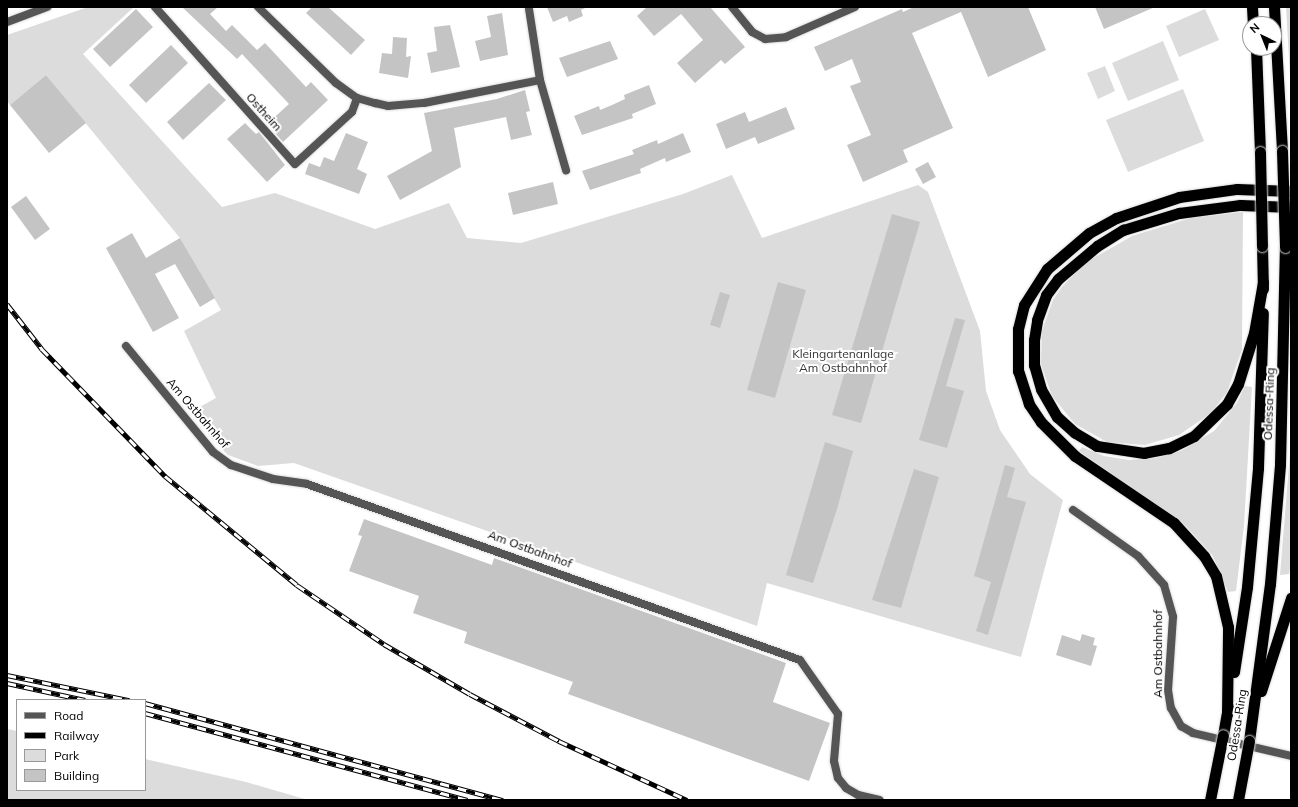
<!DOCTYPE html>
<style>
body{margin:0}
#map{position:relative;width:1298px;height:807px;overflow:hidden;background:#fff;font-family:Mulish,sans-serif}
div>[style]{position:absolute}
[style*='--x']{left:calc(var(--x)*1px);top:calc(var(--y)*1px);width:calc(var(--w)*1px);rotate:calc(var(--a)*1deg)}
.green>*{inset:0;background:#dcdcdc}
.building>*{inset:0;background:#c4c4c4}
.roads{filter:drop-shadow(0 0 1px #dbdbdb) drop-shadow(0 0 1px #dbdbdb)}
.minor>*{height:8px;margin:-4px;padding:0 4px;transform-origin:4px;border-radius:4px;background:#555}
.trunk>*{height:11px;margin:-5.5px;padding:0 5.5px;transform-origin:5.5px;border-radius:5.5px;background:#000}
.rail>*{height:4.5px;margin-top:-2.25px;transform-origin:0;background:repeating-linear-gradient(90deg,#fff 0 9px,#000 0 18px);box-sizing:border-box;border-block:1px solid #000}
.bridges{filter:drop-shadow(0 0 1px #dbdbdb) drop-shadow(0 0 1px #dbdbdb)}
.trunk-bridge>*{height:11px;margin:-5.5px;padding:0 5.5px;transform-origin:5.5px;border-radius:5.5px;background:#000}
span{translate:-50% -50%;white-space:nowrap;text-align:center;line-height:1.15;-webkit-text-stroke:4px #fff;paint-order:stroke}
.street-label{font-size:12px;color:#000}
.park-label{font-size:12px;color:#333}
.frame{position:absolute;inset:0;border:8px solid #000;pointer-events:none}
.legend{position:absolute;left:16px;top:699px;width:130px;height:92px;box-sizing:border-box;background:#fff;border:1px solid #999;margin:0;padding:5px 7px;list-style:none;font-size:12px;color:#000}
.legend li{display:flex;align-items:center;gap:8px;height:20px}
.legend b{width:20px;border:1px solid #999}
.north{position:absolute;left:1242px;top:16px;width:40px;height:40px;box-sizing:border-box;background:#fff;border:1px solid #999;border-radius:50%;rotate:317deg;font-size:11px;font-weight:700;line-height:16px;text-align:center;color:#000}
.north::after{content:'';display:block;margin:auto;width:14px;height:18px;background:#000;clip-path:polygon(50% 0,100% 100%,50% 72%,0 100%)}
</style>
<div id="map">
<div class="green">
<div style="clip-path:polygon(88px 7px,134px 7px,83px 54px,222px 207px,275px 193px,375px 229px,449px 203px,467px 238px,521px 243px,683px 194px,732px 175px,762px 238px,918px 185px,928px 192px,980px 331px,986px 391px,1000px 430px,1030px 474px,1063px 500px,1021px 657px,767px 583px,757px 626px,294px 463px,258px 466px,228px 455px,209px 436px,194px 410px,216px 398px,184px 331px,221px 310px,180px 238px,46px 75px,10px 105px,7px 101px,7px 35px)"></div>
<div style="clip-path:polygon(1286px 7px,1291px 7px,1291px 93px)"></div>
<div style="clip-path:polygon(1205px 9px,1219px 40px,1179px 57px,1166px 26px)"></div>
<div style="clip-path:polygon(1163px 41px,1179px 80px,1128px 101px,1112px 63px)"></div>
<div style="clip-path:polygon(1105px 66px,1115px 91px,1098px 99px,1087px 73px)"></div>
<div style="clip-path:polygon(1183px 89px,1204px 141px,1128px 172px,1106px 120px)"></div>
<div style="clip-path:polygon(1243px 212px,1242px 349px,1227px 392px,1211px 413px,1179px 435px,1145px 445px,1107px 442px,1075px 424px,1052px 396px,1041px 364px,1042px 331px,1053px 300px,1062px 287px,1085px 263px,1132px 236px,1191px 218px)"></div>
<div style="clip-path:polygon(1245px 386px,1252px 387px,1244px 526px,1236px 591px,1228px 592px,1213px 556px,1186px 526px,1079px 451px,1082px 447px,1104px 456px,1129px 460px,1156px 458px,1181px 451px,1214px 431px,1237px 403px)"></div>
<div style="clip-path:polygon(1291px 441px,1291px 563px,1289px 574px,1280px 575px)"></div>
<div style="clip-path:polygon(7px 729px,17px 731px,17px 790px,145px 790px,145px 759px,246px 782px,308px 800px,7px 800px)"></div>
</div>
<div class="building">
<div style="clip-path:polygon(182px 7px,218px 7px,210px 14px,226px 31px,232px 25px,257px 50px,265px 43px,306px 87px,311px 82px,328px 100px,283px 142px,267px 124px,289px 104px,242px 54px,237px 59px)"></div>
<div style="clip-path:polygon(312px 7px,328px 7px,365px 40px,351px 55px,306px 13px)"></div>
<div style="clip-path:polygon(547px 7px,587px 7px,581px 10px,583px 16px,569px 22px,567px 16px,553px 22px)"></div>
<div style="clip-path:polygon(647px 7px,710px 7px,745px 47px,725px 64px,721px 60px,695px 83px,677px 63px,703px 40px,681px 14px,654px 36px,637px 16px)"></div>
<div style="clip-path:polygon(914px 7px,1028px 7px,1046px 50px,988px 77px,961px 12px,912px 33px,953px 128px,903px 150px,908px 162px,863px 182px,847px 145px,871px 135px,850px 86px,861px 82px,852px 59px,825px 71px,814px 47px,902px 9px,903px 12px)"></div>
<div style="clip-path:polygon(1095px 7px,1155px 7px,1104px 29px)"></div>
<div style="clip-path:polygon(136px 9px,153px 27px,110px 67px,93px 49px)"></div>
<div style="clip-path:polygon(502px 13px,508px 55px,480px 61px,475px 41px,491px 37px,487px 16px)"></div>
<div style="clip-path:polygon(450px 25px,460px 67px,431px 73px,427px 53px,437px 51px,434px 27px)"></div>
<div style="clip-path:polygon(393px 37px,407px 38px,406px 57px,411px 56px,408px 78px,379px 73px,382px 53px,392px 54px)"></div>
<div style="clip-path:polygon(610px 41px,618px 59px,567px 77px,559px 58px)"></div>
<div style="clip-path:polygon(171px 45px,188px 63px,146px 103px,129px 85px)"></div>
<div style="clip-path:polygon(46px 75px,86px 123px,49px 153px,10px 105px)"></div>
<div style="clip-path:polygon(209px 83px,226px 100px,183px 140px,167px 122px)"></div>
<div style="clip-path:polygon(649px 85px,656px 104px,632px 114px,633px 118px,582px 135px,574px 116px,599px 106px,600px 110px,612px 105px,625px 99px,624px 95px)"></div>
<div style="clip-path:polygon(525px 90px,530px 111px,526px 112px,532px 135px,511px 140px,506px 117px,454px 128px,461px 167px,400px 200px,387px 176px,432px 151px,424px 113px,497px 99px)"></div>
<div style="clip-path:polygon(786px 107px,795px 129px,758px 144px,755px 137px,726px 149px,716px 124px,745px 112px,749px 122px)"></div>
<div style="clip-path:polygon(245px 123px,256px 134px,259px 132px,285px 165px,267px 182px,227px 139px)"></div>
<div style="clip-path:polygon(346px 133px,368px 142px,357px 169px,367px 174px,359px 194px,305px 174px,309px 163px,320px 167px,324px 157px,334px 161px)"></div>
<div style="clip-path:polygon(683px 133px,691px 152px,666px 162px,665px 158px,640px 169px,641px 173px,590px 190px,582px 171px,634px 154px,632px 150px,657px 140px,658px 144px)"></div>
<div style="clip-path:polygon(928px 162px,936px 177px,923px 184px,915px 169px)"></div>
<div style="clip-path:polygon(553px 182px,558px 204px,513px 215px,508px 193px)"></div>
<div style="clip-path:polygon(26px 196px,50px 229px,35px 240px,11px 207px)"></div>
<div style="clip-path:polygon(892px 214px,920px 222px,861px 423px,832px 415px)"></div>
<div style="clip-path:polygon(132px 233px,146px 258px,180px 238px,215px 298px,200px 307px,175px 264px,155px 274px,179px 318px,153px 332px,106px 248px)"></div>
<div style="clip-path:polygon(778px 282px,806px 290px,775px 398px,747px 390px)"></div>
<div style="clip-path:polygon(720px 292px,730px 295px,720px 328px,710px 325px)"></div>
<div style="clip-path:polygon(955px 318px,965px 320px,946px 386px,964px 391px,947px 448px,919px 440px)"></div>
<div style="clip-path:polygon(825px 442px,853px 451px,837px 509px,813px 583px,786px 575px)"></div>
<div style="clip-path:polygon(1005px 465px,1015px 468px,1007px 497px,1026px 502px,988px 635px,976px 631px,991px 582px,974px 576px)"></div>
<div style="clip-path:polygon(914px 469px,939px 477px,901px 608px,872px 600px)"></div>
<div style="clip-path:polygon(364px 519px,492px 565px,494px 558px,786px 663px,773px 702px,830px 723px,809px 781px,568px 694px,573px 682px,464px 643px,467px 632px,413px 613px,419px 596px,349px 571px,362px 536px,358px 535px)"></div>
<div style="clip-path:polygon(1082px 634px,1095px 638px,1093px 645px,1097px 646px,1091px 666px,1056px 655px,1062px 635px,1080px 641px)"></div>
</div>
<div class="roads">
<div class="minor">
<div style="--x:155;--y:7;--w:210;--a:48.3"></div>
<div style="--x:295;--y:164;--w:77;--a:-42.4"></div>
<div style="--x:352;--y:112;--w:15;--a:-70"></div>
<div style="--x:258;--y:7;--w:109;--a:44.3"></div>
<div style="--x:336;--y:83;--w:26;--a:36"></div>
<div style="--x:357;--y:98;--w:19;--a:16"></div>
<div style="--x:375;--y:103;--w:13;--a:13"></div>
<div style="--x:388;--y:106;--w:36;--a:-5"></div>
<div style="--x:424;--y:103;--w:118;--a:-11.2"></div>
<div style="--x:732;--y:7;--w:32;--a:51"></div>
<div style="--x:752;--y:32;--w:15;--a:28"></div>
<div style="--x:765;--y:39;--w:21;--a:-5"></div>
<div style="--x:786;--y:37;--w:75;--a:-23.5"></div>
<div style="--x:529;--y:9;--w:72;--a:81.2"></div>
<div style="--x:540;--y:80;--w:94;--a:73.9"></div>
<div style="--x:7;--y:22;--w:43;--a:-20.6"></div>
<div style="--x:126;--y:346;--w:137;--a:50.6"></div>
<div style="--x:213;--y:452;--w:22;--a:36"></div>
<div style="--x:231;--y:465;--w:44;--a:18.4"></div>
<div style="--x:273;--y:479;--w:34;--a:8"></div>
<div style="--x:307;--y:484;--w:523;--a:19.65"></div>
<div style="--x:800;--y:660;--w:66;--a:54.9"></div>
<div style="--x:838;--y:714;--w:47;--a:94.9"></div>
<div style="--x:834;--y:761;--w:17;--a:77"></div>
<div style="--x:838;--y:778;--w:13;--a:51"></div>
<div style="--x:846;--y:788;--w:14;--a:30"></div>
<div style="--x:858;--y:795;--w:22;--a:13"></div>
<div style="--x:1073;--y:510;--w:80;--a:35.3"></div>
<div style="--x:1138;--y:556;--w:39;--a:48"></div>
<div style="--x:1164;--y:585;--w:33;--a:74"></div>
<div style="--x:1173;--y:617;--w:73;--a:93.9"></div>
<div style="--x:1168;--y:690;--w:18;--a:81"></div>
<div style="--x:1171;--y:708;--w:21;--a:61"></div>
<div style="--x:1181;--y:726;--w:14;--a:30"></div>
<div style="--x:1193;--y:733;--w:101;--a:13.2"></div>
</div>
<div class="trunk">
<div style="--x:1252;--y:7;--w:17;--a:87"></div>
<div style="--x:1274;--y:7;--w:144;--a:86.8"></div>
<div style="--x:1256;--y:48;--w:104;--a:87.8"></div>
<div style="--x:1262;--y:246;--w:43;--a:88.7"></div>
<div style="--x:1263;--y:282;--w:52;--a:100"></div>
<div style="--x:1254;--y:333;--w:53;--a:107.4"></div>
<div style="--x:1238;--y:384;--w:23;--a:119"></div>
<div style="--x:1227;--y:404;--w:46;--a:135.9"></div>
<div style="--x:1194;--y:436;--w:28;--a:154"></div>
<div style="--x:1169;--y:448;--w:25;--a:169"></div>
<div style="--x:1144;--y:453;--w:48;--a:-171.5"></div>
<div style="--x:1097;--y:446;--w:26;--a:-149"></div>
<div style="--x:1075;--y:433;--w:24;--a:-138"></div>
<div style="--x:1057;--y:417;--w:32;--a:-120"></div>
<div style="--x:1041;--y:389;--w:25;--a:-106"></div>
<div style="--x:1034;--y:365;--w:25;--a:-90"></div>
<div style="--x:1034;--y:340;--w:20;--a:-81"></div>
<div style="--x:1037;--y:320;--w:27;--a:-70"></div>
<div style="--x:1046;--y:295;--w:20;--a:-53"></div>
<div style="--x:1058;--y:279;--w:51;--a:-40.2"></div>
<div style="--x:1097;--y:246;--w:31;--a:-32"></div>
<div style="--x:1123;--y:230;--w:59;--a:-16.9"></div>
<div style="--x:1179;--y:213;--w:62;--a:-7.5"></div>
<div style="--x:1240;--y:205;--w:51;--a:2.2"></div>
<div style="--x:1234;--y:672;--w:86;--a:-81.3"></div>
<div style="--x:1247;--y:587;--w:120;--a:-84.7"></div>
<div style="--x:1258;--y:468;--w:155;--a:-88.2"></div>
<div style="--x:1261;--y:691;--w:98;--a:-72.1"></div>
<div style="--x:1227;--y:714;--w:87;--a:-89.3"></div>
<div style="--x:1228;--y:627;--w:52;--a:-103.2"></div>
<div style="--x:1216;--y:576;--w:23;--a:-121"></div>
<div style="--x:1204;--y:556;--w:45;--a:-132.3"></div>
<div style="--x:1174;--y:523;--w:120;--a:-145.9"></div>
<div style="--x:1075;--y:456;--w:48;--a:-135"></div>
<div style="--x:1041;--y:422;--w:22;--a:-124"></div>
<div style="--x:1029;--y:404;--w:35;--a:-108"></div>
<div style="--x:1018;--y:371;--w:42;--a:-90"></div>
<div style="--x:1018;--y:329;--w:25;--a:-76"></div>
<div style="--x:1024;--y:305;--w:43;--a:-57.4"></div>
<div style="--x:1047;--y:269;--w:55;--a:-40.6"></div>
<div style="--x:1089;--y:233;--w:31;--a:-29"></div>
<div style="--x:1116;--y:218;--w:66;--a:-18.4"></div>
<div style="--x:1179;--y:197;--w:59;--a:-7.9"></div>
<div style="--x:1237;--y:189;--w:54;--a:2.1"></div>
<div style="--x:1223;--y:735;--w:29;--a:-80"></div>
<div style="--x:1249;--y:741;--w:158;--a:-82.4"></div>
<div style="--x:1270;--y:584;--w:120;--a:-85.2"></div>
<div style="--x:1280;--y:464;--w:217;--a:-88.7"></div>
</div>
</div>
<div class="rail">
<div style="--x:7;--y:304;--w:57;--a:52.1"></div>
<div style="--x:42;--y:349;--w:177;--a:45.9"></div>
<div style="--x:165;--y:476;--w:171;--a:39.5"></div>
<div style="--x:297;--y:585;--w:105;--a:34.1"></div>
<div style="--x:384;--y:644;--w:99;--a:30.2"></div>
<div style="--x:470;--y:694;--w:101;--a:27.8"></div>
<div style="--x:559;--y:741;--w:141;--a:24.7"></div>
<div style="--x:7;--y:675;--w:125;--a:11.6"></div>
<div style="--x:7;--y:683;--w:80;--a:12.3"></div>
<div style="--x:145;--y:703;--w:371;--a:15.2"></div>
<div style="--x:145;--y:713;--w:334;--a:15.1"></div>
</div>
<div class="bridges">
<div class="trunk-bridge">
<div style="--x:1282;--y:151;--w:96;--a:88.2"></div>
<div style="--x:1260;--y:152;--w:94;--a:88.8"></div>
<div style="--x:1210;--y:800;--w:66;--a:-78.7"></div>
<div style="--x:1238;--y:800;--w:60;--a:-79.4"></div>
</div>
</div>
<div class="street-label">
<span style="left:264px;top:112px;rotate:48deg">Ostheim</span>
<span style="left:1269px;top:404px;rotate:-88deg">Odessa-Ring</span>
<span style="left:198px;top:413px;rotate:49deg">Am Ostbahnhof</span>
<span style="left:530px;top:549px;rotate:20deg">Am Ostbahnhof</span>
<span style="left:1158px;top:654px;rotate:-90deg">Am Ostbahnhof</span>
<span style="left:1237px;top:725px;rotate:-81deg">Odessa-Ring</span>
</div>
<div class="park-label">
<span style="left:843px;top:361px">Kleingartenanlage<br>Am Ostbahnhof</span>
</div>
<div class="frame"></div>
<ul class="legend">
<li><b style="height:5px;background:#555"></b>Road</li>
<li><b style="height:5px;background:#000"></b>Railway</li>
<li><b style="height:11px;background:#dcdcdc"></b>Park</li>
<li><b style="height:11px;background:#c4c4c4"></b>Building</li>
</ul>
<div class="north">N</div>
</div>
